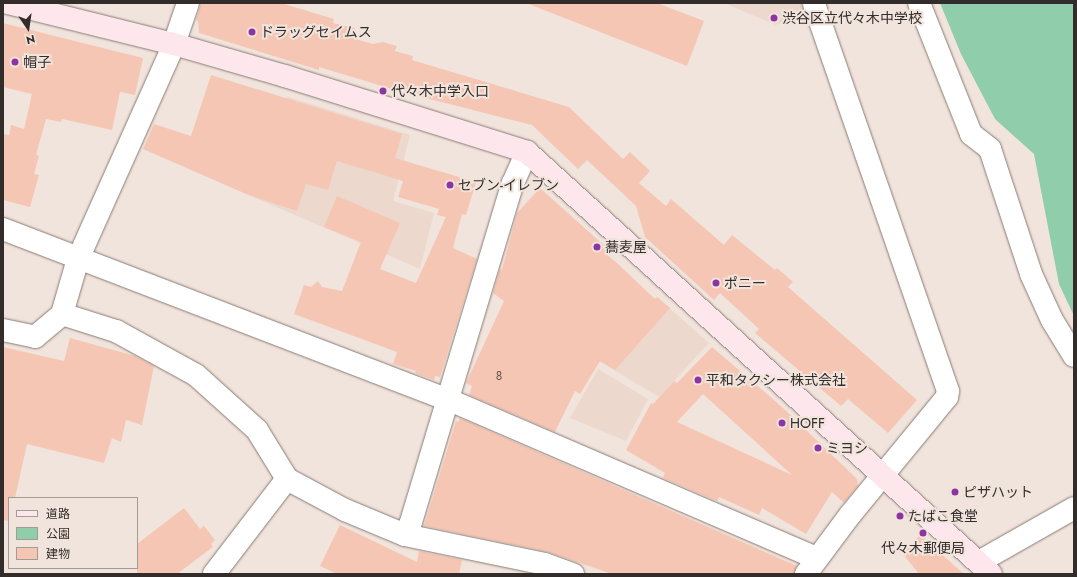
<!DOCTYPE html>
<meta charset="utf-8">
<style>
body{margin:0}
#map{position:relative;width:1077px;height:577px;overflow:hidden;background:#f1e4dc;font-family:Jost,"Noto Sans JP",sans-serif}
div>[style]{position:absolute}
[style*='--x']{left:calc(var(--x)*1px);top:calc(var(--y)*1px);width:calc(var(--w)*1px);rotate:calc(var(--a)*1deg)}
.built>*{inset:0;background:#ecd8cc}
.green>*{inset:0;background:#90cdab}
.building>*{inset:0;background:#f6c6b4}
.roads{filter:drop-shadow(0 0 1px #877b74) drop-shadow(0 0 1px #877b74)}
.street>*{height:22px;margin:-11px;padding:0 11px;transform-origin:11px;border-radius:11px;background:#fff}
.secondary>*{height:22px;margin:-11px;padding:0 11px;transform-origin:11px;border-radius:11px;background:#fee7ec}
.dots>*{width:11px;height:11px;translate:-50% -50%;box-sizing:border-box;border:2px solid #f1e4dc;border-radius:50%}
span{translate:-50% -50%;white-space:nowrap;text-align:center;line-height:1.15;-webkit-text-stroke:4px #f1e4dc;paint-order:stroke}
.number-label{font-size:12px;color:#63534c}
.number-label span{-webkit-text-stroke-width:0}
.poi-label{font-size:14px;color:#322d2a}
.left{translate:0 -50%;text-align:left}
.frame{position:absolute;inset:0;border:4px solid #322d2a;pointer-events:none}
.legend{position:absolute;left:8px;top:497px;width:130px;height:72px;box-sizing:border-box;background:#f1e4dc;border:1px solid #a59b95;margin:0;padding:5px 7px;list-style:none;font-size:12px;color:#322d2a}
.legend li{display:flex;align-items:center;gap:8px;height:20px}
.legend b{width:20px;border:1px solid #a59b95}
.north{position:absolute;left:8px;top:8px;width:40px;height:40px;-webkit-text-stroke:3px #f1e4dc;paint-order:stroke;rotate:167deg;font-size:11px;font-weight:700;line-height:16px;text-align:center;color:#322d2a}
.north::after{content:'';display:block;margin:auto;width:14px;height:18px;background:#322d2a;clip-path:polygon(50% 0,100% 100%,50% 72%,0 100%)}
</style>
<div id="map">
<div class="built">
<div style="clip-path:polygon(724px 3px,802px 3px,804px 10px,776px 25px)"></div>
<div style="clip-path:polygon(288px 97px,410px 135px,393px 201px,434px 213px,420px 269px,249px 195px,280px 101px)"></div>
<div style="clip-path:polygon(657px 297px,709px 343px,659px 397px,599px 361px)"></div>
<div style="clip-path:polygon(598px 369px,648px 399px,626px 441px,570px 418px)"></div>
</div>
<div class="green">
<div style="clip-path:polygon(940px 3px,1074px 3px,1074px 316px,1059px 284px,1034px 154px,995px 119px,961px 54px)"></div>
</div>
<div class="building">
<div style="clip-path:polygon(201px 3px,281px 3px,334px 19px,333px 23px,355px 28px,352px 38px,373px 44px,383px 42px,397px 46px,395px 51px,413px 56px,412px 60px,569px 107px,623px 159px,630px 152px,650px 171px,639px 183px,666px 206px,671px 199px,724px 245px,732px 235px,775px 270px,777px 268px,793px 282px,788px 287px,917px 400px,888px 433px,848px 399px,841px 406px,755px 333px,759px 329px,720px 293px,714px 300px,645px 237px,636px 206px,587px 160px,578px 169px,532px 125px,402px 92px,319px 67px,319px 70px,199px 33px,198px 21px,196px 20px)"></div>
<div style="clip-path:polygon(526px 3px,657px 3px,704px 21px,687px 66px)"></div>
<div style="clip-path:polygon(3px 23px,143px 58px,135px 95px,120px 92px,112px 130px,62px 119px,61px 122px,46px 119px,36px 155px,39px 156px,34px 174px,39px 175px,30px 207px,3px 200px,3px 134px,9px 135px,11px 125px,24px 129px,32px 94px,3px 87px)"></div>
<div style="clip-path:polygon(211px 75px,402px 134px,395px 158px,476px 182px,466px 215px,462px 214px,453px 248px,477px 259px,440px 377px,435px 376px,434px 380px,415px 373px,416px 371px,393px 364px,397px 352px,294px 314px,304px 285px,311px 287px,318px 281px,322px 287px,342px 291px,361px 242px,324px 227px,337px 196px,400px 223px,380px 269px,416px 283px,446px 217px,437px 215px,439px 209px,398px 197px,403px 181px,337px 161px,328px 190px,306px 184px,297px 211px,246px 194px,143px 149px,154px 124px,191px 136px)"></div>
<div style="clip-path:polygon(540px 188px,609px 250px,606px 254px,617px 263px,655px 299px,657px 297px,670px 308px,615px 370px,600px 361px,580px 394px,575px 391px,555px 432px,469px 395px,472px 386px,466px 383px,504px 301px,493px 293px,500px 269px,502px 270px,517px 213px)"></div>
<div style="clip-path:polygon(70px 338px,135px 356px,154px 366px,142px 425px,126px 420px,121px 442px,112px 438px,104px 463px,27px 444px,15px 498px,9px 498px,9px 521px,3px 520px,3px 347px,64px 361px)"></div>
<div style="clip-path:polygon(evenodd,712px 347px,782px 407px,857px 479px,858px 486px,844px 503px,832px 492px,806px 534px,762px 508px,759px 515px,719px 497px,717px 501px,663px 478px,665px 473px,626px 450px,651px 403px,653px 404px,674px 381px,677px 383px,712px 347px,703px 394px,792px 475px,677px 422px,703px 394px)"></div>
<div style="clip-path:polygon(460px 418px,797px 566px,794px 574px,612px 574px,548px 552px,424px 526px,456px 421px,458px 422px)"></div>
<div style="clip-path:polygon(184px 508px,200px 529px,204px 526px,215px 540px,211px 544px,213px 547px,177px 574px,137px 574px,137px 544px)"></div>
<div style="clip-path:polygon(340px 525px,417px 562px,419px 551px,462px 560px,459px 574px,337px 574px,320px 566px)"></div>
<div style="clip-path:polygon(920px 535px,964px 574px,919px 574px,903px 554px)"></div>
</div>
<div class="roads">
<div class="street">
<div style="--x:919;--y:3;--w:141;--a:68.3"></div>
<div style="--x:971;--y:134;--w:24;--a:38"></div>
<div style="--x:990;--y:149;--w:132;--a:71.8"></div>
<div style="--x:1031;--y:274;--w:51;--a:65.5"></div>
<div style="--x:1052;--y:320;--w:42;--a:58.6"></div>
<div style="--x:3;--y:229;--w:475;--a:21"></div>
<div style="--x:447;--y:399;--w:403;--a:23.3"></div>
<div style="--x:62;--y:314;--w:57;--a:17.5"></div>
<div style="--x:116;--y:331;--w:91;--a:28.8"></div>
<div style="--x:196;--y:375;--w:82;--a:42"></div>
<div style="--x:257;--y:430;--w:57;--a:58.5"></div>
<div style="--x:287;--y:479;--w:66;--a:28.1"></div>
<div style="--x:345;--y:510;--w:65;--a:22.6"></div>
<div style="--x:405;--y:535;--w:143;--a:11.7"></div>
<div style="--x:545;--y:564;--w:30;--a:20"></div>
<div style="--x:3;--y:330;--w:33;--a:12"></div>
<div style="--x:35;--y:337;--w:35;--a:-40"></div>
<div style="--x:62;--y:314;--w:57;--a:-73.8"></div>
<div style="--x:78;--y:259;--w:235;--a:-65.9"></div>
<div style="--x:174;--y:44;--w:43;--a:-71.1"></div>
<div style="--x:405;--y:535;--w:14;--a:-65"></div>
<div style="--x:411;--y:522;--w:354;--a:-73.3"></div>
<div style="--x:513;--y:183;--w:34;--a:-66"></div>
<div style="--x:979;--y:562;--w:109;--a:-29.6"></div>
<div style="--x:214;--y:574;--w:120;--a:-52.5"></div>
<div style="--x:806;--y:574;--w:74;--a:-53.3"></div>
<div style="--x:850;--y:515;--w:153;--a:-50.6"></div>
<div style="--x:947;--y:397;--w:6;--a:-81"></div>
<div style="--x:948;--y:391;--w:410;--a:-109.1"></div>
</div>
<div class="secondary">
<div style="--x:8;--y:3;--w:171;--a:13.9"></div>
<div style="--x:174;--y:44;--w:116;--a:16.1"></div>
<div style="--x:285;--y:76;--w:254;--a:17.4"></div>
<div style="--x:527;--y:152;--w:627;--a:42.29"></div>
</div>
</div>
<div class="dots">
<div style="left:774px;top:18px;background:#8c35a2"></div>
<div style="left:252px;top:32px;background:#8c35a2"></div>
<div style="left:15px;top:62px;background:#8c35a2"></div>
<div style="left:383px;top:91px;background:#8c35a2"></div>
<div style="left:450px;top:185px;background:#8c35a2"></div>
<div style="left:597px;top:247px;background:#8c35a2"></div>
<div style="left:716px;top:283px;background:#8c35a2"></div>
<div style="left:698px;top:380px;background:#8c35a2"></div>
<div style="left:782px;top:423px;background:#8c35a2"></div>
<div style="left:818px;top:448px;background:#8c35a2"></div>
<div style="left:955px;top:492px;background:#8c35a2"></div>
<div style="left:900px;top:516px;background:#8c35a2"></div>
<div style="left:923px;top:533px;background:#8c35a2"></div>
</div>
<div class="number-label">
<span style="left:499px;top:377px">8</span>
</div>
<div class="poi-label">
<span class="left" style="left:782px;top:18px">渋谷区立代々木中学校</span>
<span class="left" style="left:260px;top:32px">ドラッグセイムス</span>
<span class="left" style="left:23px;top:62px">帽子</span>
<span class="left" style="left:391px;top:91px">代々木中学入口</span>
<span class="left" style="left:458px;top:185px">セブン-イレブン</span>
<span class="left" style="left:605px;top:247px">蕎麦屋</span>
<span class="left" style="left:724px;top:283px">ポニー</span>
<span class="left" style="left:706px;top:380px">平和タクシー株式会社</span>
<span class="left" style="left:790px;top:423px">HOFF</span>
<span class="left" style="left:826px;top:448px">ミヨシ</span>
<span class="left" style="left:963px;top:492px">ピザハット</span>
<span class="left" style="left:908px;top:516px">たばこ食堂</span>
<span style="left:923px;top:548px">代々木郵便局</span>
</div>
<div class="frame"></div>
<ul class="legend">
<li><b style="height:5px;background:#fee7ec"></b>道路</li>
<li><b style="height:11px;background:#90cdab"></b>公園</li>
<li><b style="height:11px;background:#f6c6b4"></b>建物</li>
</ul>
<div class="north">N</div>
</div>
